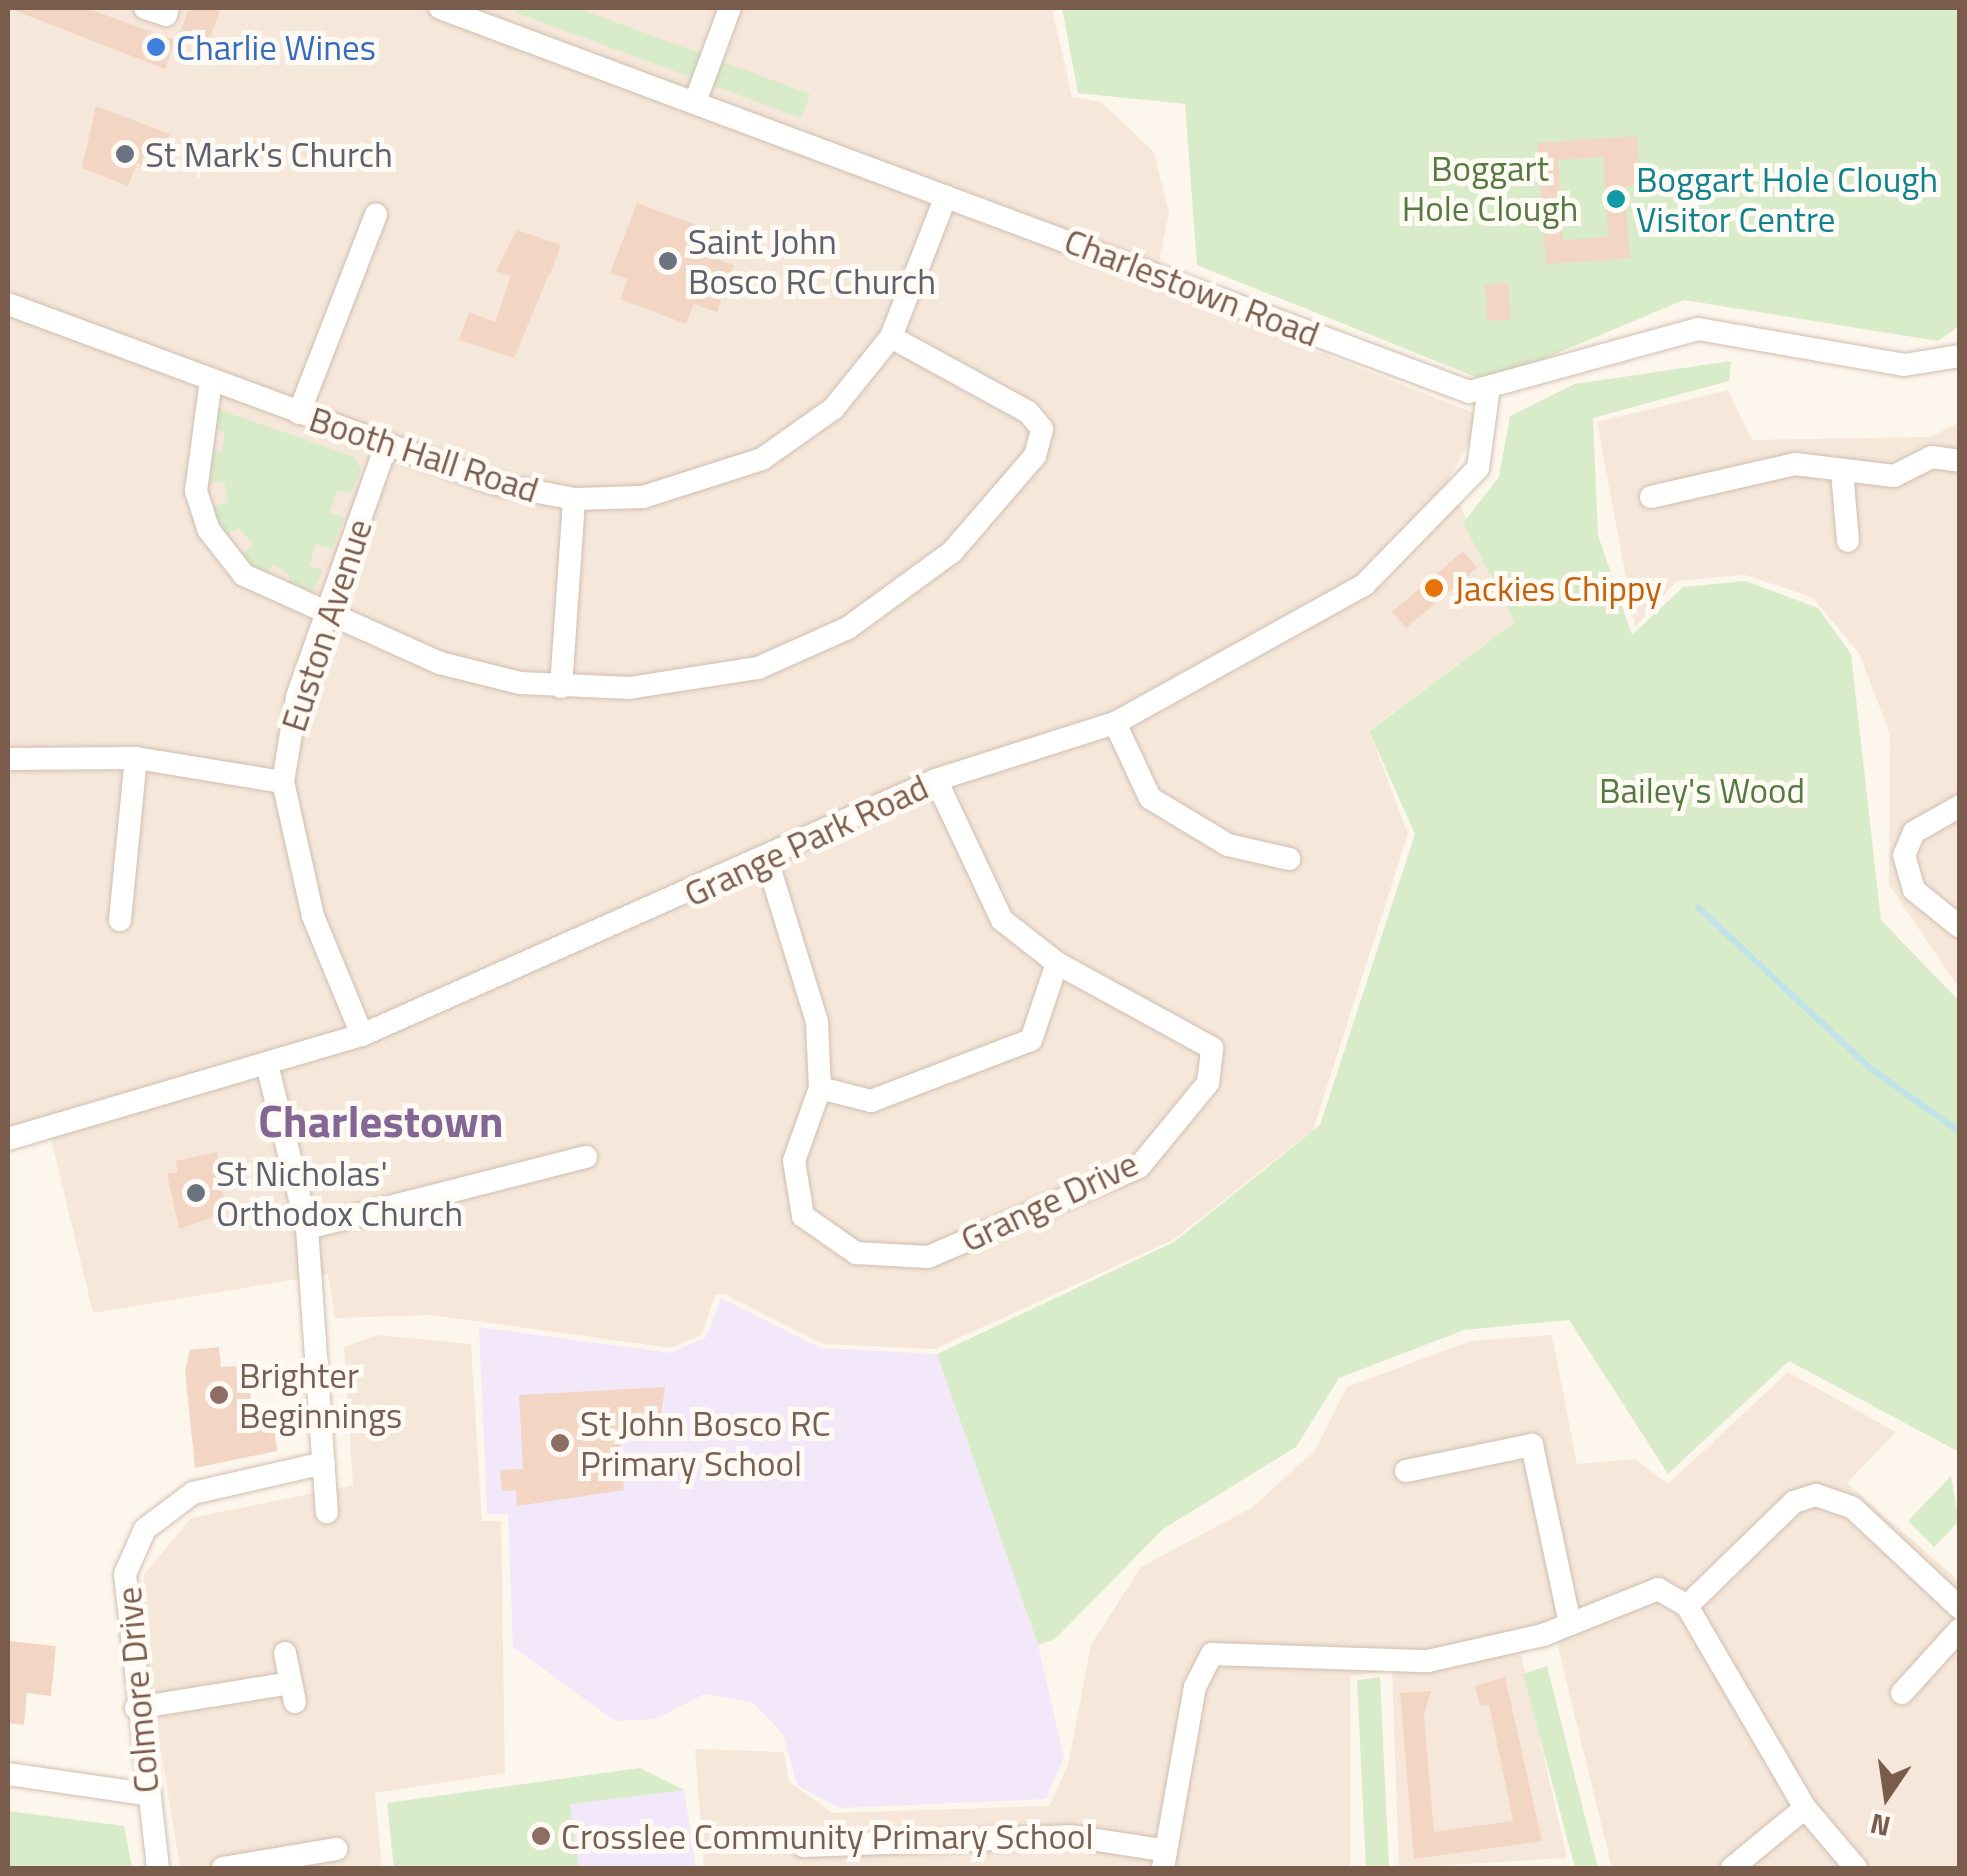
<!DOCTYPE html>
<style>
body{margin:0}
#map{position:relative;width:1967px;height:1876px;overflow:hidden;background:#fdf6ec;font-family:"Titillium Web",sans-serif}
div>[style]{position:absolute}
[style*='--x']{left:calc(var(--x)*1px);top:calc(var(--y)*1px);width:calc(var(--w)*1px);rotate:calc(var(--a)*1deg)}
.residential>*{inset:0;background:#f5e8da}
.education>*{inset:0;background:#f3e8fa}
.green>*{inset:0;background:#d8ecc9}
.stream>*{height:6px;margin:-3px;padding:0 3px;transform-origin:3px;border-radius:3px;background:#bfe3e8}
.building>*{inset:0;background:#f3d5c3}
.roads{filter:drop-shadow(0 0 2px #d1beb0) drop-shadow(0 0 2px #d1beb0)}
.minor>*{height:22px;margin:-11px;padding:0 11px;transform-origin:11px;border-radius:11px;background:#fff}
.dots>*{width:28px;height:28px;translate:-50% -50%;box-sizing:border-box;border:5px solid #fffaf3;border-radius:50%}
span{translate:-50% -50%;white-space:nowrap;text-align:center;line-height:1.15;-webkit-text-stroke:10px #fffaf3;paint-order:stroke}
.shop-label{font-size:35px;color:#366cbe}
.left{translate:0 -50%;text-align:left}
.worship-label{font-size:35px;color:#5b616d}
.park-label{font-size:35px;color:#537a41}
.culture-label{font-size:35px;color:#0d838f}
.street-label{font-size:35px;color:#7a5c4d}
.food-label{font-size:35px;color:#c56008}
.education-label{font-size:35px;color:#785e54}
.district-label{font-size:45px;color:#846695;font-weight:700}
.frame{position:absolute;inset:0;border:10px solid #7a5c4d;pointer-events:none}
.north{position:absolute;left:1837px;top:1746px;width:100px;height:100px;-webkit-text-stroke:8px #fffaf3;paint-order:stroke;rotate:193deg;font-size:28px;font-weight:700;line-height:40px;text-align:center;color:#7a5c4d}
.north::after{content:'';display:block;margin:auto;width:35px;height:45px;background:#7a5c4d;clip-path:polygon(50% 0,100% 100%,50% 72%,0 100%)}
</style>
<div id="map">
<div class="residential">
<div style="clip-path:polygon(8px 8px,1052px 8px,1072px 97px,1101px 102px,1154px 152px,1169px 212px,1154px 287px,1484px 417px,1448px 480px,1515px 622px,1369px 730px,1408px 834px,1313px 1130px,1173px 1240px,935px 1349px,823px 1344px,724px 1294px,715px 1295px,702px 1335px,671px 1348px,431px 1315px,335px 1318px,328px 1274px,93px 1313px,49px 1130px,8px 1126px)"></div>
<div style="clip-path:polygon(1728px 390px,1752px 440px,1931px 437px,1959px 422px,1959px 988px,1889px 885px,1890px 734px,1859px 653px,1812px 597px,1745px 575px,1677px 581px,1635px 627px,1597px 422px)"></div>
<div style="clip-path:polygon(377px 1335px,471px 1344px,482px 1521px,501px 1521px,505px 1773px,375px 1793px,382px 1868px,180px 1868px,138px 1609px,145px 1573px,191px 1518px,353px 1485px,344px 1347px)"></div>
<div style="clip-path:polygon(1552px 1335px,1577px 1464px,1635px 1459px,1668px 1484px,1788px 1372px,1896px 1432px,1847px 1483px,1959px 1581px,1959px 1868px,1612px 1868px,1556px 1639px,1521px 1654px,1567px 1858px,1399px 1868px,1392px 1670px,1350px 1676px,1350px 1868px,704px 1868px,695px 1749px,784px 1752px,789px 1782px,833px 1813px,1049px 1806px,1068px 1765px,1091px 1645px,1141px 1567px,1253px 1507px,1315px 1450px,1347px 1387px,1470px 1341px)"></div>
</div>
<div class="education">
<div style="clip-path:polygon(721px 1298px,821px 1348px,937px 1354px,1038px 1645px,1064px 1757px,1046px 1799px,840px 1808px,797px 1785px,783px 1734px,752px 1702px,704px 1694px,656px 1719px,615px 1721px,513px 1647px,508px 1514px,487px 1514px,479px 1327px,671px 1353px,706px 1337px)"></div>
<div style="clip-path:polygon(640px 1768px,684px 1790px,696px 1868px,394px 1868px,387px 1803px)"></div>
</div>
<div class="green">
<div style="clip-path:polygon(504px 8px,577px 8px,810px 94px,801px 118px)"></div>
<div style="clip-path:polygon(1062px 8px,1959px 8px,1959px 326px,1938px 341px,1684px 300px,1488px 382px,1197px 265px,1185px 104px,1078px 93px)"></div>
<div style="clip-path:polygon(1731px 361px,1729px 381px,1593px 418px,1598px 535px,1632px 635px,1683px 587px,1746px 581px,1818px 608px,1851px 654px,1881px 920px,1959px 1001px,1959px 1452px,1789px 1361px,1668px 1474px,1569px 1320px,1464px 1330px,1339px 1378px,1296px 1447px,1163px 1529px,1055px 1639px,1038px 1645px,937px 1354px,1174px 1242px,1320px 1125px,1415px 834px,1369px 731px,1515px 622px,1463px 523px,1499px 477px,1510px 416px,1575px 384px)"></div>
<div style="clip-path:polygon(217px 409px,355px 457px,361px 470px,350px 494px,337px 490px,330px 512px,344px 518px,332px 549px,316px 544px,309px 565px,323px 571px,307px 600px,283px 593px,291px 576px,273px 565px,261px 582px,238px 557px,254px 545px,239px 528px,223px 537px,207px 508px,228px 502px,224px 482px,202px 482px,204px 449px,222px 452px,225px 432px,207px 427px)"></div>
<div style="clip-path:polygon(1951px 1476px,1959px 1521px,1934px 1547px,1908px 1521px)"></div>
<div style="clip-path:polygon(1547px 1666px,1598px 1868px,1575px 1868px,1523px 1674px)"></div>
<div style="clip-path:polygon(1380px 1677px,1389px 1868px,1366px 1868px,1357px 1680px)"></div>
<div style="clip-path:polygon(640px 1768px,684px 1790px,570px 1804px,579px 1868px,394px 1868px,387px 1803px)"></div>
<div style="clip-path:polygon(8px 1811px,124px 1826px,132px 1868px,8px 1868px)"></div>
</div>
<div class="stream">
<div style="--x:1698;--y:907;--w:236;--a:43.1"></div>
<div style="--x:1870;--y:1068;--w:110;--a:35.4"></div>
</div>
<div class="building">
<div style="clip-path:polygon(8px 8px,86px 8px,175px 40px,165px 69px)"></div>
<div style="clip-path:polygon(189px 8px,221px 8px,206px 48px,178px 37px)"></div>
<div style="clip-path:polygon(96px 106px,170px 134px,156px 170px,137px 163px,128px 186px,82px 168px)"></div>
<div style="clip-path:polygon(evenodd,1637px 136px,1641px 185px,1625px 186px,1630px 258px,1546px 264px,1537px 143px,1637px 136px,1603px 157px,1608px 237px,1563px 240px,1558px 160px,1603px 157px)"></div>
<div style="clip-path:polygon(637px 203px,718px 233px,710px 256px,734px 265px,717px 312px,694px 304px,686px 324px,620px 299px,628px 279px,610px 273px)"></div>
<div style="clip-path:polygon(517px 230px,561px 245px,550px 274px,542px 271px,549px 274px,514px 358px,459px 340px,469px 312px,495px 322px,511px 276px,496px 271px)"></div>
<div style="clip-path:polygon(1508px 283px,1511px 319px,1487px 321px,1485px 285px)"></div>
<div style="clip-path:polygon(1463px 551px,1477px 568px,1406px 628px,1392px 612px)"></div>
<div style="clip-path:polygon(217px 1152px,226px 1213px,179px 1229px,167px 1174px,178px 1172px,175px 1161px)"></div>
<div style="clip-path:polygon(219px 1347px,221px 1367px,236px 1366px,237px 1382px,249px 1380px,252px 1410px,272px 1408px,277px 1451px,195px 1468px,185px 1371px,190px 1350px)"></div>
<div style="clip-path:polygon(665px 1387px,659px 1428px,620px 1436px,624px 1490px,517px 1506px,516px 1490px,502px 1491px,500px 1470px,523px 1469px,519px 1395px)"></div>
<div style="clip-path:polygon(10px 1641px,56px 1646px,51px 1696px,27px 1693px,24px 1725px,8px 1723px)"></div>
<div style="clip-path:polygon(1505px 1677px,1542px 1841px,1414px 1859px,1400px 1693px,1431px 1691px,1424px 1715px,1434px 1832px,1513px 1821px,1489px 1705px,1480px 1706px,1475px 1686px)"></div>
</div>
<div class="roads">
<div class="minor">
<div style="--x:145;--y:8;--w:22;--a:18"></div>
<div style="--x:166;--y:15;--w:7;--a:-74"></div>
<div style="--x:440;--y:8;--w:1098;--a:20.46"></div>
<div style="--x:1469;--y:392;--w:238;--a:-15.4"></div>
<div style="--x:1698;--y:329;--w:209;--a:9.9"></div>
<div style="--x:1904;--y:365;--w:57;--a:-9.1"></div>
<div style="--x:695;--y:102;--w:100;--a:-69.6"></div>
<div style="--x:8;--y:304;--w:516;--a:20.3"></div>
<div style="--x:492;--y:483;--w:84;--a:11"></div>
<div style="--x:574;--y:499;--w:69;--a:-1.7"></div>
<div style="--x:643;--y:497;--w:125;--a:-17.7"></div>
<div style="--x:762;--y:459;--w:87;--a:-35.2"></div>
<div style="--x:833;--y:409;--w:92;--a:-51.1"></div>
<div style="--x:891;--y:337;--w:151;--a:-68.7"></div>
<div style="--x:211;--y:380;--w:112;--a:97.7"></div>
<div style="--x:196;--y:491;--w:40;--a:72"></div>
<div style="--x:208;--y:529;--w:58;--a:52"></div>
<div style="--x:244;--y:575;--w:215;--a:24.2"></div>
<div style="--x:440;--y:663;--w:82;--a:14"></div>
<div style="--x:520;--y:683;--w:109;--a:2.6"></div>
<div style="--x:629;--y:688;--w:131;--a:-8.8"></div>
<div style="--x:758;--y:668;--w:98;--a:-24"></div>
<div style="--x:848;--y:628;--w:129;--a:-36.2"></div>
<div style="--x:952;--y:552;--w:127;--a:-49.2"></div>
<div style="--x:1035;--y:456;--w:28;--a:-75"></div>
<div style="--x:1042;--y:429;--w:22;--a:-129"></div>
<div style="--x:1028;--y:412;--w:156;--a:-151.3"></div>
<div style="--x:299;--y:413;--w:213;--a:-68.8"></div>
<div style="--x:1842;--y:471;--w:70;--a:85.1"></div>
<div style="--x:1651;--y:497;--w:148;--a:-12.9"></div>
<div style="--x:1795;--y:464;--w:100;--a:6.9"></div>
<div style="--x:1894;--y:476;--w:42;--a:-26.6"></div>
<div style="--x:1932;--y:457;--w:28;--a:8"></div>
<div style="--x:561;--y:687;--w:188;--a:-86"></div>
<div style="--x:1115;--y:723;--w:83;--a:65"></div>
<div style="--x:1150;--y:798;--w:91;--a:31.1"></div>
<div style="--x:1228;--y:845;--w:63;--a:12.9"></div>
<div style="--x:8;--y:759;--w:128;--a:-0.4"></div>
<div style="--x:136;--y:758;--w:149;--a:9.3"></div>
<div style="--x:1960;--y:806;--w:53;--a:150.5"></div>
<div style="--x:1914;--y:832;--w:25;--a:113"></div>
<div style="--x:1904;--y:855;--w:36;--a:74"></div>
<div style="--x:1914;--y:890;--w:59;--a:38.8"></div>
<div style="--x:767;--y:860;--w:170;--a:72.8"></div>
<div style="--x:817;--y:1022;--w:66;--a:87.4"></div>
<div style="--x:820;--y:1088;--w:77;--a:109.6"></div>
<div style="--x:794;--y:1161;--w:56;--a:80.7"></div>
<div style="--x:803;--y:1216;--w:65;--a:34.9"></div>
<div style="--x:856;--y:1253;--w:72;--a:3.2"></div>
<div style="--x:928;--y:1257;--w:229;--a:-23.1"></div>
<div style="--x:1139;--y:1167;--w:109;--a:-50.6"></div>
<div style="--x:1208;--y:1083;--w:35;--a:-83"></div>
<div style="--x:1212;--y:1048;--w:177;--a:-151.3"></div>
<div style="--x:1057;--y:963;--w:70;--a:-142"></div>
<div style="--x:1002;--y:920;--w:155;--a:-115.2"></div>
<div style="--x:120;--y:920;--w:163;--a:-84.4"></div>
<div style="--x:362;--y:1035;--w:129;--a:-112.4"></div>
<div style="--x:313;--y:916;--w:137;--a:-102.6"></div>
<div style="--x:283;--y:782;--w:86;--a:-80.6"></div>
<div style="--x:297;--y:697;--w:266;--a:-70.5"></div>
<div style="--x:268;--y:1068;--w:165;--a:76.3"></div>
<div style="--x:307;--y:1228;--w:285;--a:86"></div>
<div style="--x:820;--y:1088;--w:53;--a:14.3"></div>
<div style="--x:871;--y:1101;--w:171;--a:-20.9"></div>
<div style="--x:1031;--y:1040;--w:81;--a:-71.3"></div>
<div style="--x:8;--y:1139;--w:369;--a:-16.4"></div>
<div style="--x:362;--y:1035;--w:628;--a:-23.95"></div>
<div style="--x:936;--y:780;--w:188;--a:-17.7"></div>
<div style="--x:1115;--y:723;--w:285;--a:-29"></div>
<div style="--x:1364;--y:585;--w:163;--a:-45.7"></div>
<div style="--x:1478;--y:468;--w:75;--a:-82.3"></div>
<div style="--x:307;--y:1228;--w:288;--a:-14.3"></div>
<div style="--x:1406;--y:1471;--w:129;--a:-11.7"></div>
<div style="--x:1532;--y:1445;--w:183;--a:78"></div>
<div style="--x:1687;--y:1606;--w:149;--a:-44.2"></div>
<div style="--x:1794;--y:1502;--w:23;--a:-18"></div>
<div style="--x:1816;--y:1495;--w:39;--a:19"></div>
<div style="--x:1853;--y:1508;--w:146;--a:43.1"></div>
<div style="--x:285;--y:1653;--w:50;--a:78.5"></div>
<div style="--x:1902;--y:1693;--w:86;--a:-47.8"></div>
<div style="--x:136;--y:1708;--w:156;--a:-9.2"></div>
<div style="--x:8;--y:1774;--w:138;--a:8.3"></div>
<div style="--x:803;--y:1846;--w:268;--a:-2.1"></div>
<div style="--x:1071;--y:1836;--w:91;--a:8.8"></div>
<div style="--x:158;--y:1868;--w:296;--a:-96.4"></div>
<div style="--x:125;--y:1574;--w:49;--a:-66"></div>
<div style="--x:145;--y:1529;--w:60;--a:-36.9"></div>
<div style="--x:193;--y:1493;--w:134;--a:-12.9"></div>
<div style="--x:223;--y:1868;--w:115;--a:-9.5"></div>
<div style="--x:1163;--y:1868;--w:184;--a:-80"></div>
<div style="--x:1195;--y:1687;--w:37;--a:-63"></div>
<div style="--x:1212;--y:1654;--w:216;--a:1.9"></div>
<div style="--x:1428;--y:1661;--w:118;--a:-12.7"></div>
<div style="--x:1543;--y:1635;--w:124;--a:-21.8"></div>
<div style="--x:1658;--y:1589;--w:34;--a:30"></div>
<div style="--x:1687;--y:1606;--w:234;--a:59.7"></div>
<div style="--x:1805;--y:1808;--w:79;--a:49.6"></div>
<div style="--x:1732;--y:1868;--w:94;--a:-39.4"></div>
</div>
</div>
<div class="dots">
<div style="left:156px;top:47px;background:#3f7fe0"></div>
<div style="left:125px;top:154px;background:#6b7280"></div>
<div style="left:1616px;top:199px;background:#0f9aa8"></div>
<div style="left:668px;top:261px;background:#6b7280"></div>
<div style="left:1434px;top:588px;background:#e8710a"></div>
<div style="left:196px;top:1193px;background:#6b7280"></div>
<div style="left:219px;top:1395px;background:#8d6e63"></div>
<div style="left:560px;top:1443px;background:#8d6e63"></div>
<div style="left:541px;top:1836px;background:#8d6e63"></div>
</div>
<div class="shop-label">
<span class="left" style="left:176px;top:47px">Charlie Wines</span>
</div>
<div class="worship-label">
<span class="left" style="left:145px;top:154px">St Mark's Church</span>
<span class="left" style="left:688px;top:261px">Saint John<br>Bosco RC Church</span>
<span class="left" style="left:216px;top:1193px">St Nicholas'<br>Orthodox Church</span>
</div>
<div class="park-label">
<span style="left:1490px;top:188px">Boggart<br>Hole Clough</span>
<span style="left:1702px;top:790px">Bailey's Wood</span>
</div>
<div class="culture-label">
<span class="left" style="left:1636px;top:199px">Boggart Hole Clough<br>Visitor Centre</span>
</div>
<div class="street-label">
<span style="left:1192px;top:287px;rotate:21deg">Charlestown Road</span>
<span style="left:424px;top:454px;rotate:18deg">Booth Hall Road</span>
<span style="left:326px;top:625px;rotate:-72deg">Euston Avenue</span>
<span style="left:806px;top:840px;rotate:-25deg">Grange Park Road</span>
<span style="left:1049px;top:1201px;rotate:-25deg">Grange Drive</span>
<span style="left:137px;top:1690px;rotate:-95deg">Colmore Drive</span>
</div>
<div class="food-label">
<span class="left" style="left:1454px;top:588px">Jackies Chippy</span>
</div>
<div class="education-label">
<span class="left" style="left:239px;top:1395px">Brighter<br>Beginnings</span>
<span class="left" style="left:580px;top:1443px">St John Bosco RC<br>Primary School</span>
<span class="left" style="left:561px;top:1836px">Crosslee Community Primary School</span>
</div>
<div class="district-label">
<span style="left:381px;top:1121px">Charlestown</span>
</div>
<div class="frame"></div>
<div class="north">N</div>
</div>
